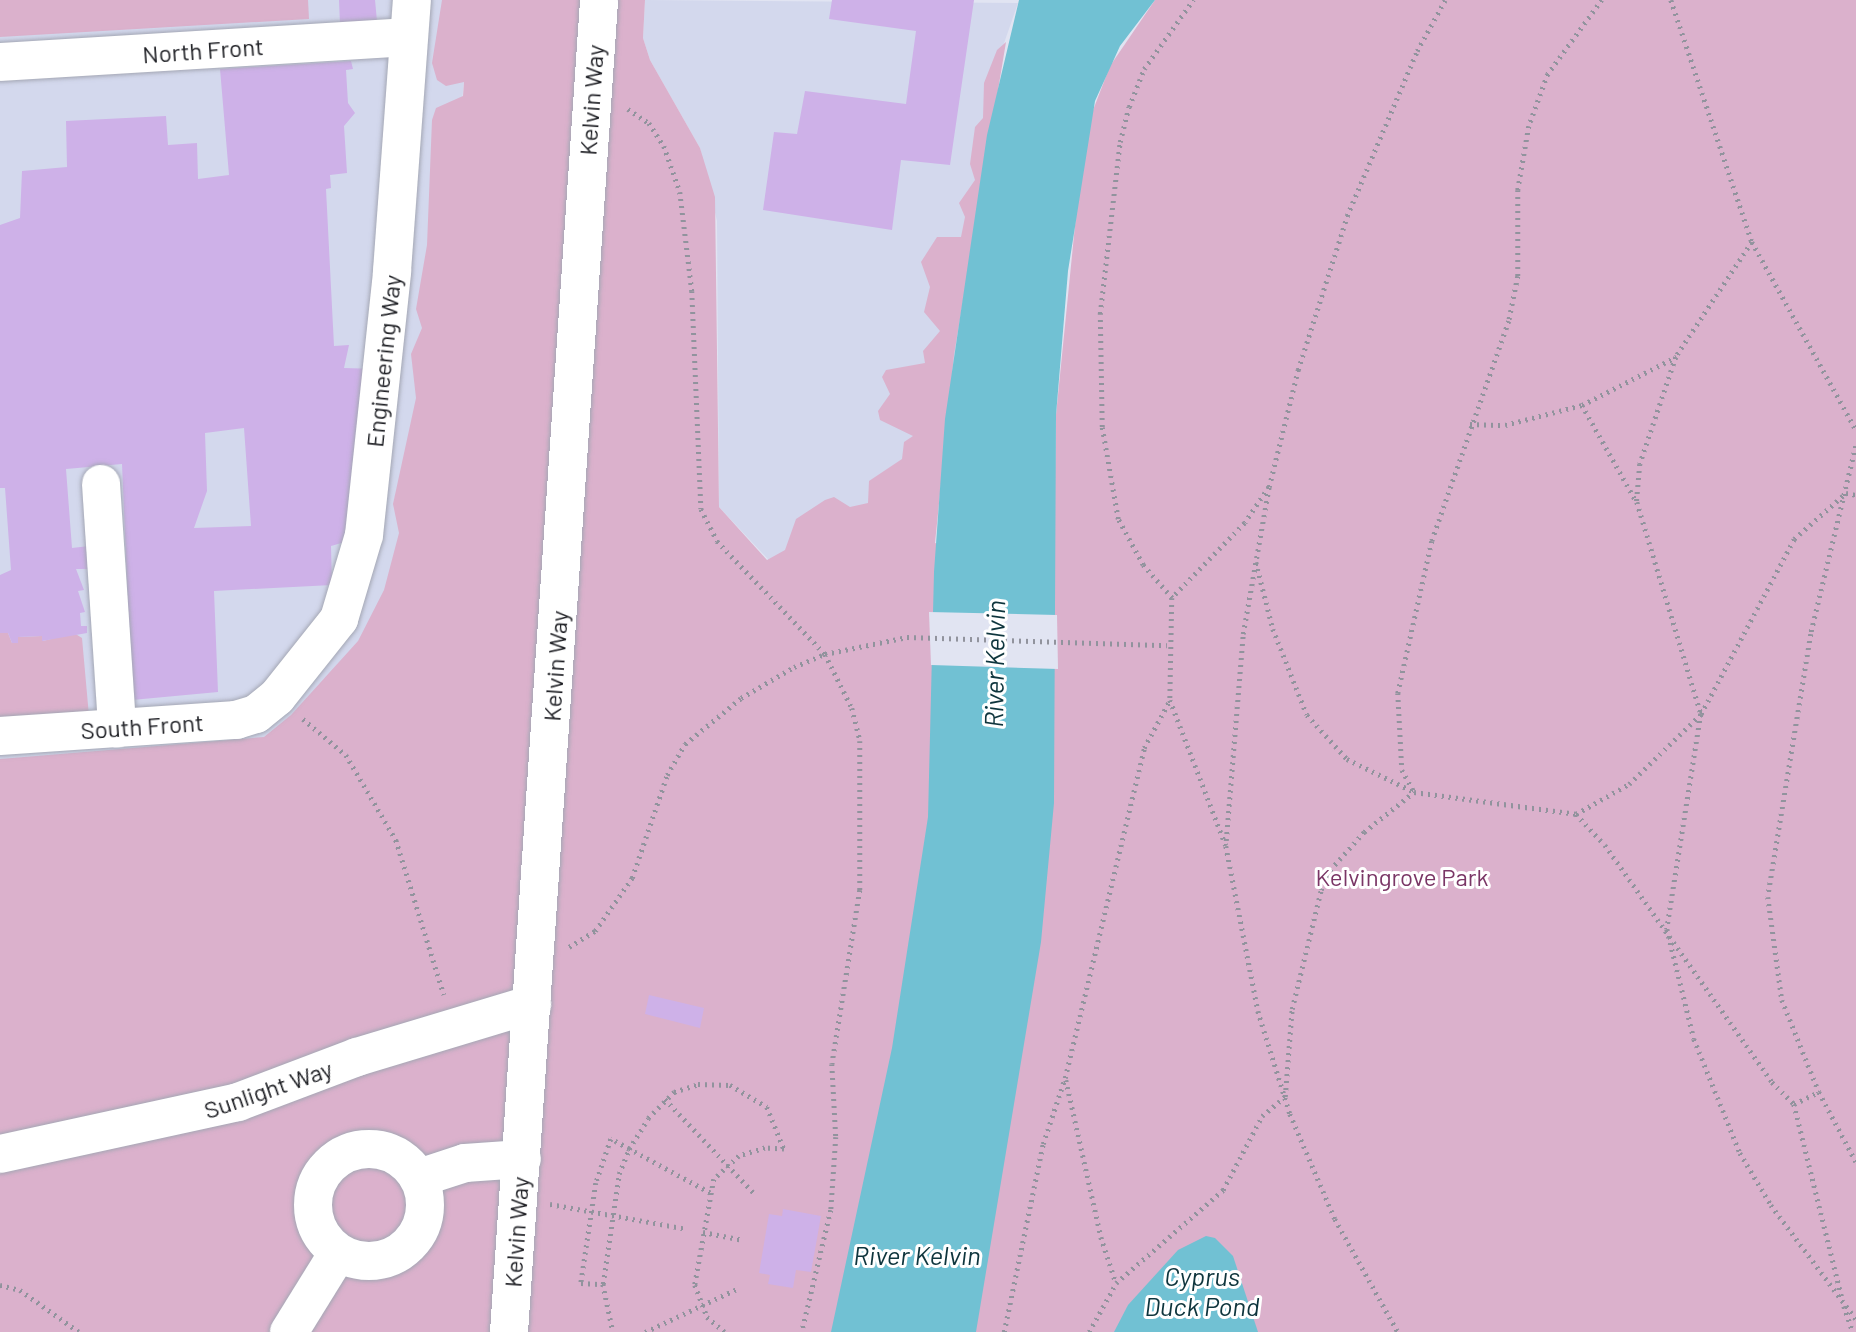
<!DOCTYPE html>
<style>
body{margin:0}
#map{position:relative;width:1856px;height:1332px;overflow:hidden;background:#e1e4f2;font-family:Barlow,sans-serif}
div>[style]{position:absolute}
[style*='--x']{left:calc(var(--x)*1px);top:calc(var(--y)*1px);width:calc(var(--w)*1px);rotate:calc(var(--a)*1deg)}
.built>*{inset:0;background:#d3d8ed}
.green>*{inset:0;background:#dbb1cc}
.water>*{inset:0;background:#71c1d3}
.pier>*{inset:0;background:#e1e4f2}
.building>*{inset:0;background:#ceb1e8}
.path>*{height:4.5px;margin-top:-2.25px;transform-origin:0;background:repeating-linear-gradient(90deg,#91939d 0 2px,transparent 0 7px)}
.roads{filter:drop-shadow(0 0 2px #a4a7b4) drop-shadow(0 0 2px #a4a7b4)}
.minor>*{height:38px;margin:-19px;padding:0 19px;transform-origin:19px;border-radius:19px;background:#fff}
.minor>.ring{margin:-19px;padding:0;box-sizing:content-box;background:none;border:38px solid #fff;border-radius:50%}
span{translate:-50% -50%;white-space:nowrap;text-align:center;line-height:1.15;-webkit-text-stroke:6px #fff;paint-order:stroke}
.street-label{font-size:24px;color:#1e1f24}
.park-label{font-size:24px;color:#7a3666}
.water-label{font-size:26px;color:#0e353d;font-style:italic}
</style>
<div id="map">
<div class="built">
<div style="clip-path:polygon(0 0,472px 0,416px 568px,374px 715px,0 932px)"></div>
<div style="clip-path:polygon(645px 0,1018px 3px,1001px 52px,940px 477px,781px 573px,719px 507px,717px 221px,700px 148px,650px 60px,643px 38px)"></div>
</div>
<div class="green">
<div style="clip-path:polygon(0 0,308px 0,309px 19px,0 37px)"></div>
<div style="clip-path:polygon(442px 0,645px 0,643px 38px,650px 60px,700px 148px,715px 197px,719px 507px,767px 560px,785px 550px,796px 519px,825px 500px,834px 497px,850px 507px,868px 503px,869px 481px,902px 459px,904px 442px,913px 436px,880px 420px,878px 411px,890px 394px,882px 377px,886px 370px,925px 363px,923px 351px,940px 331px,924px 312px,930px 287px,921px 262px,937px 237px,961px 237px,965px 217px,959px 203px,975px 180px,970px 164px,975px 127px,983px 118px,984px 83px,997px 50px,1006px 42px,954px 355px,935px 543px,1053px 586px,1056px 415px,1081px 166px,1090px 118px,1110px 66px,1155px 0,1856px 0,1856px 1332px,0 1332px,0 759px,264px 737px,291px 715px,358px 641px,384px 590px,399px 533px,393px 504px,416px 398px,411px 354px,422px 328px,416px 309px,427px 245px,432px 120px,436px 108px,463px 96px,464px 82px,446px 86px,437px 80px,432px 63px)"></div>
<div style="clip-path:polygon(0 633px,8px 633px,12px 643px,18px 637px,42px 636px,43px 641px,74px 633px,82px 638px,89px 716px,0 722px)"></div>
</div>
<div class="water">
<div style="clip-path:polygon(1019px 0,1155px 0,1120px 46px,1095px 101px,1068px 271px,1056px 415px,1054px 803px,1041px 942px,976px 1332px,831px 1332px,892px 1048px,928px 817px,934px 572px,945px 419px,987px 135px)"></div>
<div style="clip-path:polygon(1206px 1236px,1215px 1238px,1233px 1256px,1258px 1332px,1114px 1332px,1128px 1305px,1178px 1250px)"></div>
</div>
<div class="pier">
<div style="clip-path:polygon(929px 612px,1057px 615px,1058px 669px,931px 665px)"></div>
</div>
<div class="building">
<div style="clip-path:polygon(339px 0,375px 0,377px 21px,340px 24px)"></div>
<div style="clip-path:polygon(832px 0,974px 0,950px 165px,901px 160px,892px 230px,763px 210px,774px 132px,797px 134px,805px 91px,906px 104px,916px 31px,829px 19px)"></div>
<div style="clip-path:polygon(evenodd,351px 61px,353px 69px,346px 70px,348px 103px,355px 113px,344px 126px,347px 173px,330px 175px,331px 188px,326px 189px,334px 346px,349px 345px,344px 368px,377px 369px,345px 542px,331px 546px,332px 585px,214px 591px,218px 692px,132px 700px,122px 464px,66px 469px,72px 548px,89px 546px,90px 569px,76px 569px,84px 590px,78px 591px,85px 612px,80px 613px,81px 626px,87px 626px,87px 633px,42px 641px,42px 636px,18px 637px,18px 643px,12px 643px,8px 633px,0 633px,0 575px,11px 570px,5px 488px,0 488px,0 225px,20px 218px,22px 171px,67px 167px,66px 121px,166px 116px,168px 145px,197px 143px,198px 179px,229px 175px,220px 69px,351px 61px,244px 428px,251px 526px,194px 528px,207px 491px,205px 433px,244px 428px)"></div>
<div style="clip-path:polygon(649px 995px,704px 1008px,700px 1028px,645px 1014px)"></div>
<div style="clip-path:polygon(783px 1209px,821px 1216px,811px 1272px,796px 1270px,793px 1288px,768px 1284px,770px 1275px,759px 1273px,769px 1214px,782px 1216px)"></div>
</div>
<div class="path">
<div style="--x:1602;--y:0;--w:92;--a:126.1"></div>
<div style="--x:1548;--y:74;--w:55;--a:110.1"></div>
<div style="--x:1529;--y:126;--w:65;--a:99.8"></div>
<div style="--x:1518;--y:190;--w:86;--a:90"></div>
<div style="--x:1518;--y:276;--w:46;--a:101.3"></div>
<div style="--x:1509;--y:321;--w:233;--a:109.3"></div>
<div style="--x:1432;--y:541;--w:156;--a:102.6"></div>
<div style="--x:1398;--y:693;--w:77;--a:87"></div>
<div style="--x:1402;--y:770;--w:25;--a:61"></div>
<div style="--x:1414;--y:792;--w:163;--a:7.7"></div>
<div style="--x:1576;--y:814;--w:42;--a:46.9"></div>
<div style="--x:1605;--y:845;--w:290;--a:54.8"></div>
<div style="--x:1772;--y:1082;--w:31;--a:45"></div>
<div style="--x:1794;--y:1104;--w:28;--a:-26"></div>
<div style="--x:1671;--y:0;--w:255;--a:71.5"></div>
<div style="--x:1752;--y:242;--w:138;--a:123.5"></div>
<div style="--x:1676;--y:357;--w:113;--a:108.6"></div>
<div style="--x:1640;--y:464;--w:38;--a:95"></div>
<div style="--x:1637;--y:502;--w:221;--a:73.2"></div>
<div style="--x:1701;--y:714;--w:218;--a:99"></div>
<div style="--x:1667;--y:929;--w:113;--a:76.2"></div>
<div style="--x:1694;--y:1039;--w:123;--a:68"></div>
<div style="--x:1740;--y:1153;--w:61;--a:59.2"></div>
<div style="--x:1771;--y:1205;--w:142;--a:53.3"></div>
<div style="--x:628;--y:109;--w:25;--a:34"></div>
<div style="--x:649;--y:123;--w:27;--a:57"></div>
<div style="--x:664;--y:146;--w:49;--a:70.8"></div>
<div style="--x:680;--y:192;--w:100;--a:83.1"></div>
<div style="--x:692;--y:291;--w:218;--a:87.6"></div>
<div style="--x:701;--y:509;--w:36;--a:63"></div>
<div style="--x:717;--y:541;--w:156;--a:46.3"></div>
<div style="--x:825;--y:654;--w:60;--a:63.4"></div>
<div style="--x:852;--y:708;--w:34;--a:76"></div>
<div style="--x:860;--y:741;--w:149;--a:90"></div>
<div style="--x:860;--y:890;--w:176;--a:99.1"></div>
<div style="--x:832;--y:1064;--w:73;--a:86.9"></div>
<div style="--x:836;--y:1137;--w:73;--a:93.9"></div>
<div style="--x:831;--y:1210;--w:125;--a:103.4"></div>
<div style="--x:1752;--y:242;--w:215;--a:61"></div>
<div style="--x:1582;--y:405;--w:110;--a:60.6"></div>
<div style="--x:1470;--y:424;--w:35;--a:2"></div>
<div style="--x:1505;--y:425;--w:80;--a:-14.6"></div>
<div style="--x:1582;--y:405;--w:106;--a:-27.1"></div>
<div style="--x:1856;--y:446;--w:193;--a:103.5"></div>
<div style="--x:1811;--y:634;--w:266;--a:99.3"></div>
<div style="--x:1768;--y:897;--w:104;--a:82.3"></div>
<div style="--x:1782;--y:1000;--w:99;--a:68.1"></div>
<div style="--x:1819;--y:1092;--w:79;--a:62.1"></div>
<div style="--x:1269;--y:487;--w:43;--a:123.7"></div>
<div style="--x:1245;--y:523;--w:105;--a:134.2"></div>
<div style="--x:1172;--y:598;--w:102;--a:91.1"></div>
<div style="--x:1170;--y:700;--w:156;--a:69"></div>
<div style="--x:1226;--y:846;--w:168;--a:79"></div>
<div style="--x:1258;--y:1011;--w:108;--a:72.7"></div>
<div style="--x:1290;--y:1114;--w:114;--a:66.8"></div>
<div style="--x:1335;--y:1219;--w:129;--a:60.9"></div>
<div style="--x:1256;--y:562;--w:69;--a:75.8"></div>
<div style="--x:1273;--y:629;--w:92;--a:68.4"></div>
<div style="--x:1307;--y:715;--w:59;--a:47.7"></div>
<div style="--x:1347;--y:759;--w:75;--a:26.2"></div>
<div style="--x:1172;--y:598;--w:44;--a:-131.3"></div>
<div style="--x:1143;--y:565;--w:52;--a:-118.5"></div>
<div style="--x:1118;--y:519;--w:93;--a:-99.9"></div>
<div style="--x:1102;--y:427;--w:113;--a:-91"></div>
<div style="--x:1100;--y:314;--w:173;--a:-83.4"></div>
<div style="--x:1120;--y:142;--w:36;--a:-76"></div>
<div style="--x:1129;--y:107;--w:41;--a:-68.5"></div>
<div style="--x:1144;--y:69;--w:85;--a:-54.6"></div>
<div style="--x:303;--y:719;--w:56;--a:39.9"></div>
<div style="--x:346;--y:755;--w:99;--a:59.5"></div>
<div style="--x:396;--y:840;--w:162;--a:72.8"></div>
<div style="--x:1576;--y:814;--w:61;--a:-29.5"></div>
<div style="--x:1629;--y:784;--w:100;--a:-44.2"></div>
<div style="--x:1701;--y:714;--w:198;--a:-62"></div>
<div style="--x:1794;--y:539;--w:69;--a:-41.5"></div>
<div style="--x:1846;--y:493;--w:10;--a:11"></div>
<div style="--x:1226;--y:841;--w:208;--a:-85.3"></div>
<div style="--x:1243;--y:634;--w:149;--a:-80"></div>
<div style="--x:1269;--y:487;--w:121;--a:-76.1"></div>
<div style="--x:1298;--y:370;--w:162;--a:-72.3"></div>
<div style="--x:1347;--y:216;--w:179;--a:-67"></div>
<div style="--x:1417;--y:51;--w:58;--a:-61.2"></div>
<div style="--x:569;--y:947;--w:31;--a:-32"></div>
<div style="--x:595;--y:931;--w:65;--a:-55.1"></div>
<div style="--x:632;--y:878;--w:109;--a:-71.2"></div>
<div style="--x:667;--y:775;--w:36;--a:-60"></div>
<div style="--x:685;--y:744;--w:72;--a:-39.4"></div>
<div style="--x:741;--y:698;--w:61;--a:-30.3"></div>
<div style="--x:794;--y:667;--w:34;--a:-23"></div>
<div style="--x:825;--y:654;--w:84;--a:-11.7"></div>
<div style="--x:907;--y:637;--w:260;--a:1.8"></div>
<div style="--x:1066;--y:1080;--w:161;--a:77.4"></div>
<div style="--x:1101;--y:1237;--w:48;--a:71.9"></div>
<div style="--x:665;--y:1099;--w:129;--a:46.6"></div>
<div style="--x:1794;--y:1104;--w:200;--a:76.1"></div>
<div style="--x:710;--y:1193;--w:92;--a:-151.5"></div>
<div style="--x:629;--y:1149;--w:21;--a:-151"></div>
<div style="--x:611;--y:1139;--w:46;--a:108.8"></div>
<div style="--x:596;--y:1183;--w:101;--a:98.5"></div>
<div style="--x:581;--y:1283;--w:22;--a:3"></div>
<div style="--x:603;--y:1284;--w:111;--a:-81.7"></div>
<div style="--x:619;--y:1174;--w:27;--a:-68"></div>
<div style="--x:629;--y:1149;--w:36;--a:-58"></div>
<div style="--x:648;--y:1118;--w:37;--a:-45"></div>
<div style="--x:674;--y:1092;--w:25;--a:-18"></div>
<div style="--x:698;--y:1084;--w:32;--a:2"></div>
<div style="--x:730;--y:1085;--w:43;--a:30.7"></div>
<div style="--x:767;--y:1107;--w:45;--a:68"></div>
<div style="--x:784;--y:1149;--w:19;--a:-177"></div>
<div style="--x:765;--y:1148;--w:27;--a:163"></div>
<div style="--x:739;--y:1156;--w:34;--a:137"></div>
<div style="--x:714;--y:1179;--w:108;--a:100.2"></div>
<div style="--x:695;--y:1285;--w:34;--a:69"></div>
<div style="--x:707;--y:1317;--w:23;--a:40"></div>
<div style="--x:550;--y:1204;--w:139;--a:10.3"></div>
<div style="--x:703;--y:1232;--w:41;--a:11.3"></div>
<div style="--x:603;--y:1284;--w:49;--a:78.2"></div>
<div style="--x:0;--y:1285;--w:21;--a:14"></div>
<div style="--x:20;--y:1290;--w:72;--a:35.4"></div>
<div style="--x:1844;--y:1306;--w:28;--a:71"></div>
<div style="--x:645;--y:1332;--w:102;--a:-25.1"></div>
<div style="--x:1004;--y:1332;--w:192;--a:-78.3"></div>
<div style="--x:1043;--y:1144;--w:70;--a:-71.6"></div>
<div style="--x:1065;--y:1078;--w:339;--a:-76.5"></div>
<div style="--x:1144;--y:748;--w:55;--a:-61.6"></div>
<div style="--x:1089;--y:1332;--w:56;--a:-61.1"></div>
<div style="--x:1116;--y:1283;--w:142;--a:-41"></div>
<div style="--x:1223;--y:1190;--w:84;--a:-62.2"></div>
<div style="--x:1262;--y:1116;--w:30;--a:-40"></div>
<div style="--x:1285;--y:1097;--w:88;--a:-85.5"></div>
<div style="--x:1292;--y:1009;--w:122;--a:-76.3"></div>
<div style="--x:1321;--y:890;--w:22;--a:-66"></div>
<div style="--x:1330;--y:870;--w:51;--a:-48.2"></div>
<div style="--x:1364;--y:832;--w:64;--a:-38.7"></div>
</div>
<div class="roads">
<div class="minor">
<div style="--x:0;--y:62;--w:407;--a:-3.5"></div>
<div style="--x:101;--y:484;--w:245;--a:86.2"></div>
<div style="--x:0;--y:736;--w:237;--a:-3.9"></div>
<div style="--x:236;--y:720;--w:21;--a:-17"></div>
<div style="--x:256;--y:714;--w:27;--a:-39"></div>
<div style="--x:277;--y:697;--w:100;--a:-51.5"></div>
<div style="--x:339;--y:619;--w:88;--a:-73.4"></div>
<div style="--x:364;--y:535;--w:265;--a:-83.9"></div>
<div style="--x:392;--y:271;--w:272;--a:-85.8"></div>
<div class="ring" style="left:313px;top:1149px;width:74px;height:74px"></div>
<div style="--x:0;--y:1154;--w:244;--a:-12.3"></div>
<div style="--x:238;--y:1102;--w:127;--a:-20.7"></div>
<div style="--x:357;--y:1057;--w:183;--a:-16.8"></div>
<div style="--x:419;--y:1178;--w:48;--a:-18.1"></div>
<div style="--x:465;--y:1163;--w:57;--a:-4"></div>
<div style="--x:289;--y:1332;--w:93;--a:-58.2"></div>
<div style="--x:509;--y:1332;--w:1335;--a:-86.13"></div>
</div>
</div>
<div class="street-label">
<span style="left:203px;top:50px;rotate:-4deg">North Front</span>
<span style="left:591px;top:100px;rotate:-86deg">Kelvin Way</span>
<span style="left:383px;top:361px;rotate:-84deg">Engineering Way</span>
<span style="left:555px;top:666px;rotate:-86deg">Kelvin Way</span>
<span style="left:142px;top:726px;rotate:-4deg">South Front</span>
<span style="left:268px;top:1089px;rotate:-19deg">Sunlight Way</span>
<span style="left:516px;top:1232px;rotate:-86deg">Kelvin Way</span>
</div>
<div class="park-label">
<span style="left:1402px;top:877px">Kelvingrove Park</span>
</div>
<div class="water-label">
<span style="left:994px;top:664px;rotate:-89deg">River Kelvin</span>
<span style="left:917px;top:1255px">River Kelvin</span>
<span style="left:1202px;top:1291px">Cyprus<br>Duck Pond</span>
</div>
</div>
